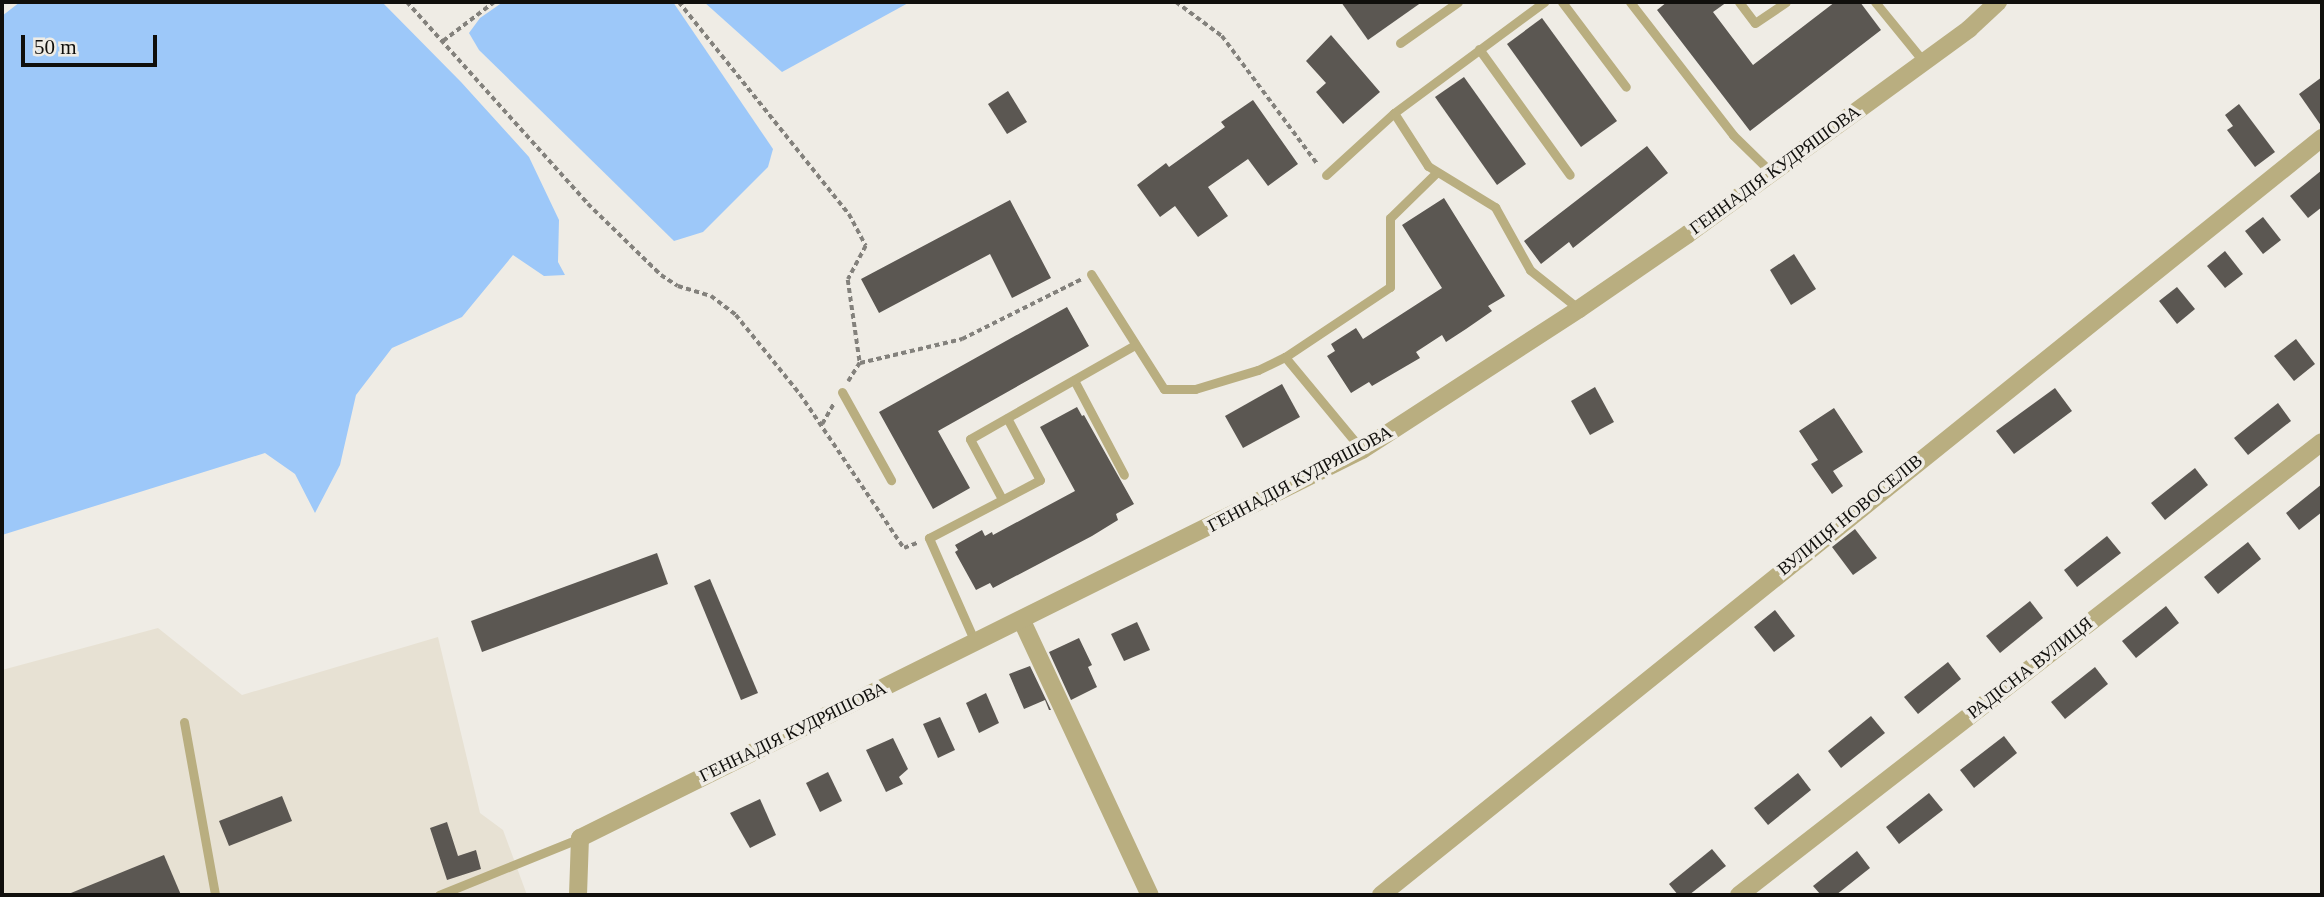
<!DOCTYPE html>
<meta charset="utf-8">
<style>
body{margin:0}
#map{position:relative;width:2324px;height:897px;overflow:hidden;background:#efece5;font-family:Georgia,serif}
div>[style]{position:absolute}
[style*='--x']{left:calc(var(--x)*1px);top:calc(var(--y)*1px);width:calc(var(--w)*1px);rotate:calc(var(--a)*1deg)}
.built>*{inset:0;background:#e7e1d3}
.water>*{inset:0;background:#9dc8f9}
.building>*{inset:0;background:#5b5752}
.path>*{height:3.5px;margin-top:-1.75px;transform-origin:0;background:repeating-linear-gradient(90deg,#83817c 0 5px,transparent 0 8.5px)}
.lane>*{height:9px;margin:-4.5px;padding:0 4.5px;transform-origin:4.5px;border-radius:4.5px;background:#b9ae80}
.street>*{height:18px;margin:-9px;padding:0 9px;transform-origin:9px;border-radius:9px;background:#b9ae80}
span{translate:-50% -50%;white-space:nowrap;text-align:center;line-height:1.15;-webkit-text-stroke:7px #efece5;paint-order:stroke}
.street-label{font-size:18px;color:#100f0c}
.frame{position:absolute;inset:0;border:4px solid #100f0c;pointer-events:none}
.scale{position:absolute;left:21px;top:35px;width:136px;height:32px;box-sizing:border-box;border:4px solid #100f0c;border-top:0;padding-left:9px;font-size:21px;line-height:24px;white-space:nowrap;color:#100f0c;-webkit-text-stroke:5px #efece5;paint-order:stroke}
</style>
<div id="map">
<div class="built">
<div style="clip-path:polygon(158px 628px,242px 695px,438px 637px,480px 813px,503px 830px,527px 895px,2px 895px,2px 670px)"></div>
</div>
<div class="water">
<div style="clip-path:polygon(20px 2px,382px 2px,461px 82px,529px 157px,559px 220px,558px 262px,565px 275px,544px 276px,513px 255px,462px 317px,392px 348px,356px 395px,340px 465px,315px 513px,295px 474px,265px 453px,2px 535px,2px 16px)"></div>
<div style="clip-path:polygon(503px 2px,673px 2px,773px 149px,768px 167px,703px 232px,674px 241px,479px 50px,469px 33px,480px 18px)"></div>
<div style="clip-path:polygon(704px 2px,910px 2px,782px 72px)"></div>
</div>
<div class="building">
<div style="clip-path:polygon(1341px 2px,1422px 2px,1368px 40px)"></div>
<div style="clip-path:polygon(1667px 2px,1727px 2px,1713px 12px,1753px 65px,1835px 2px,1860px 2px,1881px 30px,1750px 131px,1657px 10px)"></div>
<div style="clip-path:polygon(1542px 18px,1617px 121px,1581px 147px,1507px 44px)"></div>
<div style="clip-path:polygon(1331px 35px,1380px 92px,1343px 124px,1316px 92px,1326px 83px,1306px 61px)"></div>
<div style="clip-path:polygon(1464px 77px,1526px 164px,1497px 185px,1435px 97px)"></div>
<div style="clip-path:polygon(2322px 77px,2322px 127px,2299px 94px)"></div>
<div style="clip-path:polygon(1008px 91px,1027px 122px,1007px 134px,988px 104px)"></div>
<div style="clip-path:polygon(1253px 100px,1298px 164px,1268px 186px,1248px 159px,1208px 187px,1228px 216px,1198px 237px,1175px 206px,1160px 217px,1137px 185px,1166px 163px,1169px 167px,1225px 127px,1221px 122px)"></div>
<div style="clip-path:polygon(2239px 104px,2275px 152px,2255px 167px,2227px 130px,2233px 126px,2225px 115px)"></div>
<div style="clip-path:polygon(1647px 146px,1668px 173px,1573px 248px,1569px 242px,1541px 264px,1524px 241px)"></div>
<div style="clip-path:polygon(2322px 170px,2322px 207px,2308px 218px,2290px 196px)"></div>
<div style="clip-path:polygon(1444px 198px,1505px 296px,1488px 306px,1492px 311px,1466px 329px,1446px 342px,1442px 335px,1416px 352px,1420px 358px,1372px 386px,1369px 382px,1351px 393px,1327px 356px,1335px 351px,1331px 344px,1356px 328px,1363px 339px,1442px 288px,1402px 225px)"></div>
<div style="clip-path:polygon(1010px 200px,1051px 278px,1012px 298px,990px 254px,879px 313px,861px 279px)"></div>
<div style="clip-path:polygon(2263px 217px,2281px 240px,2263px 254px,2245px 231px)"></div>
<div style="clip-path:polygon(2225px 251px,2243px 274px,2225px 288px,2207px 266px)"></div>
<div style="clip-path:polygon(1794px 254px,1816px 289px,1791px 305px,1770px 270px)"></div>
<div style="clip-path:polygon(2177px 287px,2195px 309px,2177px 324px,2159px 301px)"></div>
<div style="clip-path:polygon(1067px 307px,1089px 346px,938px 431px,970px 488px,933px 509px,879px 412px)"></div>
<div style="clip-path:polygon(2296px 339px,2315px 364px,2294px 381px,2274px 356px)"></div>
<div style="clip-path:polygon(1282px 384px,1300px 417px,1243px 448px,1225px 416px)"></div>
<div style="clip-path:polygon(1595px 387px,1614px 422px,1590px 435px,1571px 401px)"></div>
<div style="clip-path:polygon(2055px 388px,2072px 411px,2014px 454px,1996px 431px)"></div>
<div style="clip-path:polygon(2278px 403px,2291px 421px,2248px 455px,2234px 438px)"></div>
<div style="clip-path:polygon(1077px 407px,1082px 416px,1084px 415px,1134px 504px,1116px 514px,1118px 520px,1092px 536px,993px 588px,990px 583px,976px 590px,955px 552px,958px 550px,955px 545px,982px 530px,985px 536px,992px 532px,993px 535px,1075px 491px,1040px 427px)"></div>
<div style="clip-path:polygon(1834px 408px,1863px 452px,1833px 471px,1843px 486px,1832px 494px,1811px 464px,1818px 460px,1799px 431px)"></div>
<div style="clip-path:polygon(2195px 468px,2208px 485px,2165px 520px,2151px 503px)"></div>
<div style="clip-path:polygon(2322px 484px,2322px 512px,2299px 530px,2286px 513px)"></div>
<div style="clip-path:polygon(1855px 529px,1877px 558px,1853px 575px,1832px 547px)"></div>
<div style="clip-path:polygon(2107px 536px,2121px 553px,2077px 587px,2064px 570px)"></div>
<div style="clip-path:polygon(2248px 542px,2261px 559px,2218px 594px,2204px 577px)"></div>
<div style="clip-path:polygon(657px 553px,668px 584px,482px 652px,471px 621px)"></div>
<div style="clip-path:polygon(710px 579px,758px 693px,741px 700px,694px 586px)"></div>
<div style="clip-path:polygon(2030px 601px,2043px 618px,2000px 653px,1986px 636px)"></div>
<div style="clip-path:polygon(2166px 606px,2179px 623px,2136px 658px,2122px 641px)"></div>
<div style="clip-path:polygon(1775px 610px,1795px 636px,1774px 652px,1754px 627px)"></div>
<div style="clip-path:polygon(1137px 622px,1150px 650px,1124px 661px,1111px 634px)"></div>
<div style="clip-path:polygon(1079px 638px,1092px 665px,1088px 667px,1097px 687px,1071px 700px,1049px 652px)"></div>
<div style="clip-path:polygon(1948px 662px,1961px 679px,1918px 714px,1904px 697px)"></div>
<div style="clip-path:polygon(1030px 666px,1051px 710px,1049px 710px,1045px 700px,1024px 709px,1009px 674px)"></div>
<div style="clip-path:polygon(2095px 667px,2108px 684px,2065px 719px,2051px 702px)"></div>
<div style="clip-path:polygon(986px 693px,999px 723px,979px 733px,966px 703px)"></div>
<div style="clip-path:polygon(1871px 716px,1885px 733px,1841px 768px,1828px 751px)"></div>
<div style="clip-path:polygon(940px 717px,955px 750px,938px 758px,923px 724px)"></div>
<div style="clip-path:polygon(2004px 736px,2017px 753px,1974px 788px,1960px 770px)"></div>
<div style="clip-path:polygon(893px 738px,908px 769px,899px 777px,903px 784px,886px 792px,866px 750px)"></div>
<div style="clip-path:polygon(828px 772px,842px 801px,820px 812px,806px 783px)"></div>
<div style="clip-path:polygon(1798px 773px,1811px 790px,1768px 825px,1754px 808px)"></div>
<div style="clip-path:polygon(1929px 793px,1943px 810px,1899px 844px,1886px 827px)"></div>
<div style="clip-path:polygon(282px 796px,292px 821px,229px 846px,219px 821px)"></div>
<div style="clip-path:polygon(760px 799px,776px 835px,750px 848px,730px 813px)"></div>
<div style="clip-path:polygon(447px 822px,458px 856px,476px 850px,481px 869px,447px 880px,430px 828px)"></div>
<div style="clip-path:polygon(1712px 849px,1726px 866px,1689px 895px,1678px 895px,1669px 884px)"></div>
<div style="clip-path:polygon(1857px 851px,1870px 868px,1836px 895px,1821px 895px,1813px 886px)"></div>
<div style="clip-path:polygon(164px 855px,181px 895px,66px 895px)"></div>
</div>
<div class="path">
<div style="--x:407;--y:2;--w:271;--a:48.1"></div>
<div style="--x:588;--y:204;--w:102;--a:44.2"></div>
<div style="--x:661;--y:275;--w:20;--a:33"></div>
<div style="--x:678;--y:286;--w:34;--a:17"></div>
<div style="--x:711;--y:296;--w:31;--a:37"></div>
<div style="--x:736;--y:315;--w:102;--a:51"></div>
<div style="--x:800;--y:394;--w:186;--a:56"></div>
<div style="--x:904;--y:548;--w:14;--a:-21"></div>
<div style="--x:679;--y:2;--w:272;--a:51.3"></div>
<div style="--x:849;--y:214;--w:36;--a:62"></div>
<div style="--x:866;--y:246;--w:38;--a:118"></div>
<div style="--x:848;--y:280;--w:84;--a:81.8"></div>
<div style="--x:860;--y:363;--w:22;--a:122"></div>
<div style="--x:1176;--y:2;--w:57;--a:36.5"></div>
<div style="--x:1222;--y:36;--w:161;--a:53.3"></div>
<div style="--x:443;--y:41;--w:64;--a:-37.4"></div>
<div style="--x:860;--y:363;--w:105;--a:-13.2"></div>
<div style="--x:962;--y:339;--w:134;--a:-26.6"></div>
<div style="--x:822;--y:424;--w:24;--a:-60"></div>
</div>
<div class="lane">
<div style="--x:1562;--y:2;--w:106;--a:53"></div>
<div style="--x:1630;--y:2;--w:168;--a:52.2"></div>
<div style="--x:1733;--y:135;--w:54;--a:44.3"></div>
<div style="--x:1739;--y:2;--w:26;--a:53"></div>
<div style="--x:1755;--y:23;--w:37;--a:-34"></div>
<div style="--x:1875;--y:2;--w:77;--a:50.8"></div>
<div style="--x:1400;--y:43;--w:71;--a:-35.3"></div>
<div style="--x:1479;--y:49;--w:155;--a:54.2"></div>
<div style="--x:1394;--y:113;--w:63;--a:57.3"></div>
<div style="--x:1428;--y:166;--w:79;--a:31.5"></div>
<div style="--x:1495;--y:207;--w:72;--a:60.9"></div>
<div style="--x:1530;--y:270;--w:63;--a:38.5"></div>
<div style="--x:1326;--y:175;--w:92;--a:-42.4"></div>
<div style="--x:1394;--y:113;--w:187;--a:-36.5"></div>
<div style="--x:1091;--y:274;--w:136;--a:57.6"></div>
<div style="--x:1164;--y:389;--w:31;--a:0"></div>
<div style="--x:1195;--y:389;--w:66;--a:-16.8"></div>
<div style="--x:1258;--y:370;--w:30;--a:-26"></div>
<div style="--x:1285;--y:357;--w:121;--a:50.4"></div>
<div style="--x:1285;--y:357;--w:126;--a:-33.7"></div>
<div style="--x:1390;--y:287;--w:69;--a:-90"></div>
<div style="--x:1390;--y:218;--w:64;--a:-44.4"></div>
<div style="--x:1074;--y:380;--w:107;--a:62.2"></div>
<div style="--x:842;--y:392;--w:101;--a:60.9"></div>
<div style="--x:1002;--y:499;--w:68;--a:-118.1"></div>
<div style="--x:970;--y:439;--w:190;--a:-29.7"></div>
<div style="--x:975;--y:642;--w:114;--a:-113.9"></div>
<div style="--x:929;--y:538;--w:125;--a:-27.6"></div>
<div style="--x:1040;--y:480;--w:70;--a:-118"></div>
<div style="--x:184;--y:722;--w:176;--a:79.8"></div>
<div style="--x:439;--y:895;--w:152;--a:-22"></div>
</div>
<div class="street">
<div style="--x:1022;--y:621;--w:302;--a:65"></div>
<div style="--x:578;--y:895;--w:57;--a:-88"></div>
<div style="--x:580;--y:838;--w:873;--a:-26.39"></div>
<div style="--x:1362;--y:450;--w:259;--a:-33"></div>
<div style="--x:1579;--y:309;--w:132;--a:-34.5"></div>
<div style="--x:1688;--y:234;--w:348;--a:-36.1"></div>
<div style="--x:1969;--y:29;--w:40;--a:-43"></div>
<div style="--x:1381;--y:895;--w:1208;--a:-38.82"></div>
<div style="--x:1739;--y:895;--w:738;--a:-37.85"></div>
</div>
<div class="street-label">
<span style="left:1775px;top:170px;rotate:-36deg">ГЕННАДІЯ КУДРЯШОВА</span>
<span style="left:1300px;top:479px;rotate:-28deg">ГЕННАДІЯ КУДРЯШОВА</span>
<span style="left:1850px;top:515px;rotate:-39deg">ВУЛИЦЯ НОВОСЕЛІВ</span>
<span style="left:2030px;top:668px;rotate:-38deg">РАДІСНА ВУЛИЦЯ</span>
<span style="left:793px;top:732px;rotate:-26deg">ГЕННАДІЯ КУДРЯШОВА</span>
</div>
<div class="frame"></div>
<div class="scale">50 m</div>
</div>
